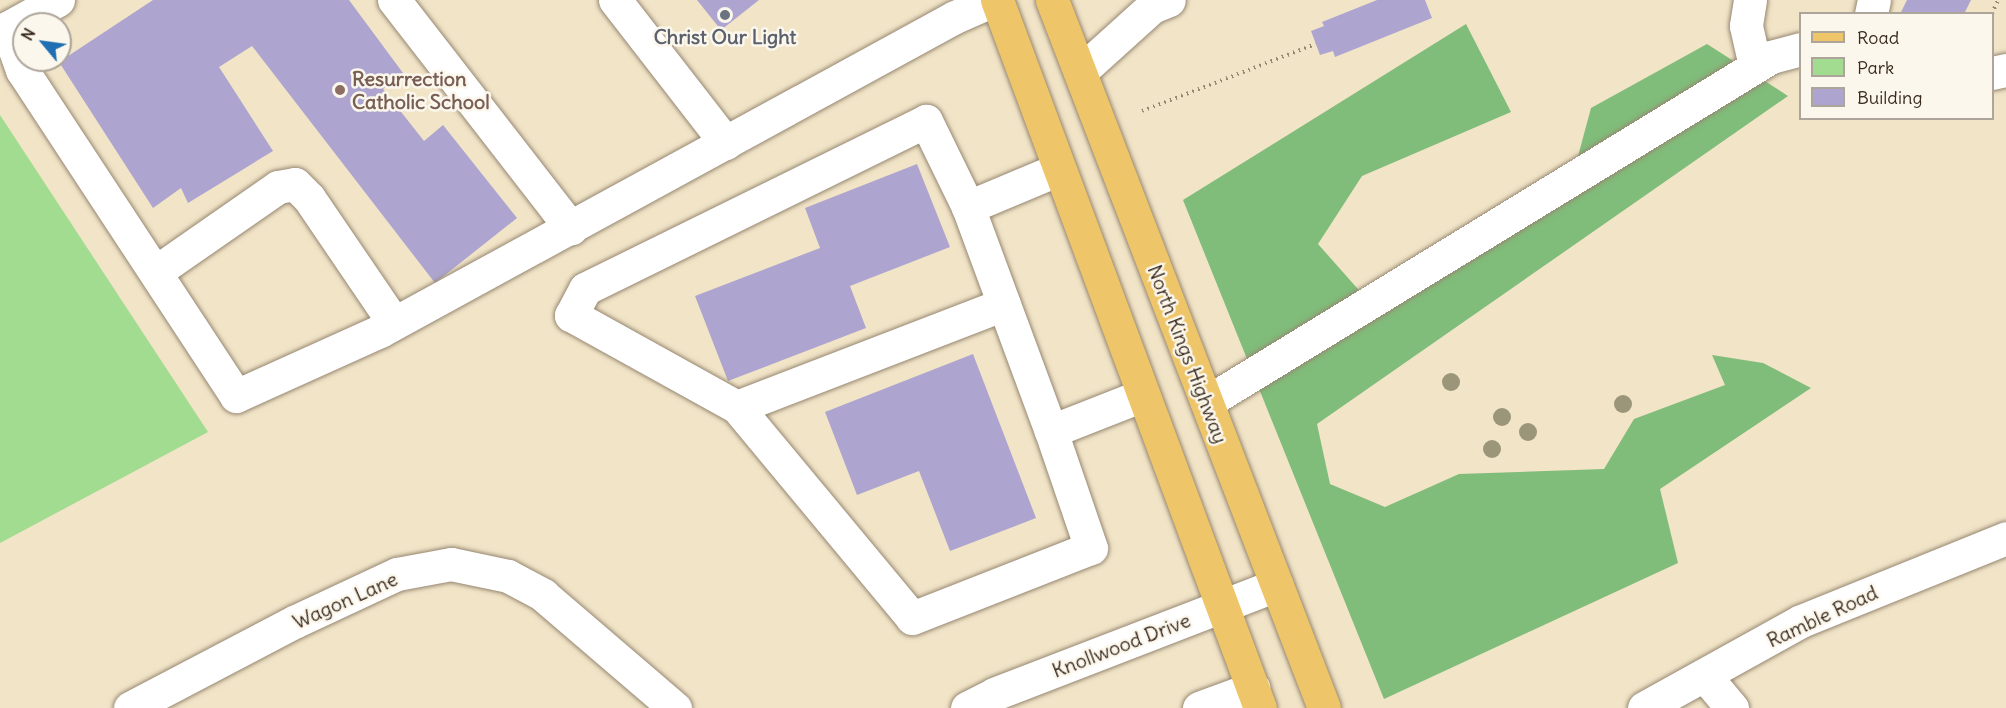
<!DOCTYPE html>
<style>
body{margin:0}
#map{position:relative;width:2006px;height:708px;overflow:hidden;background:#f1e4c7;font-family:Delius,sans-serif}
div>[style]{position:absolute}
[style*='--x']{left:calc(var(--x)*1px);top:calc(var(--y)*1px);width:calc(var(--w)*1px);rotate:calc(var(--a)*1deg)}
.green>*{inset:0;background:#a1dc90}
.forest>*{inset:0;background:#80bc7a}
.building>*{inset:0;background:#ada5d0}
.path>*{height:4px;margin-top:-2px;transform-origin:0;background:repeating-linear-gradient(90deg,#968772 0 1.5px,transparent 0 6px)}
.roads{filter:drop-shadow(0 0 2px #968772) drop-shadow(0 0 2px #968772)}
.minor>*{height:33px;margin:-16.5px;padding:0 16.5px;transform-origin:16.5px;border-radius:16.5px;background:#fff}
.major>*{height:33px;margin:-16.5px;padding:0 16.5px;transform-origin:16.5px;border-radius:16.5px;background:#eec569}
.trees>*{width:18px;height:18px;margin:-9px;border-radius:50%;background:#9b9679}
.dots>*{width:16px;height:16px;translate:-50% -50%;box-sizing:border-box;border:3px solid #fbf7ec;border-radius:50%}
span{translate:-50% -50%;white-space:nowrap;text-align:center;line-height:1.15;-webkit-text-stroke:5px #fbf7ec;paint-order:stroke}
.worship-label{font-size:20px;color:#5b616d;font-weight:700}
.education-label{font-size:20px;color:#785e54;font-weight:700}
.left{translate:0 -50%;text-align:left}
.street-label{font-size:20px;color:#3b2a1e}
.legend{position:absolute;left:1799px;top:12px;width:195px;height:108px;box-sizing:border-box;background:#fbf7ec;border:2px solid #aea59a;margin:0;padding:8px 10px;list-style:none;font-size:18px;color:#3b2a1e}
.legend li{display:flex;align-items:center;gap:12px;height:30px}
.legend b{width:30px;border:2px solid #aea59a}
.north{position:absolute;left:12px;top:12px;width:60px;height:60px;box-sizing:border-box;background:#fbf7ec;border:2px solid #aea59a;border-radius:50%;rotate:299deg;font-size:16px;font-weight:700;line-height:24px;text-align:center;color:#3b2a1e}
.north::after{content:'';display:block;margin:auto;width:21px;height:27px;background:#1f6fb2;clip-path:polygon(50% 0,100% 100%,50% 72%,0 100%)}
</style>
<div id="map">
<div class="green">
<div style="clip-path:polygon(0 115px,208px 432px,0 543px)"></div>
</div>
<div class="forest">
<div style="clip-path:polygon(1466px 24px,1511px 112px,1362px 176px,1318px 244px,1380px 314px,1567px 197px,1591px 108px,1707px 44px,1788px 96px,1317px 424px,1330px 484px,1385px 507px,1459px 474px,1604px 469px,1634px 419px,1725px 385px,1712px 355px,1763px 363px,1811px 388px,1660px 489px,1678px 563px,1384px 699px,1183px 200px)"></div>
</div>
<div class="building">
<div style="clip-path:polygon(153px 0,349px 0,403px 73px,383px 89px,424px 141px,443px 125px,517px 218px,435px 283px,252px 46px,219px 67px,273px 151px,188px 203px,181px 188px,153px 208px,59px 62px)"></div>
<div style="clip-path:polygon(697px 0,759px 0,721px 30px)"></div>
<div style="clip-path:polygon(1377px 0,1425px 0,1432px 18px,1335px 57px,1333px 51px,1320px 55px,1311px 31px,1324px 26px,1322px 22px)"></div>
<div style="clip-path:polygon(1907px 0,1971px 0,1964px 14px,1900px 14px)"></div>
<div style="clip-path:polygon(917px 164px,950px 247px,850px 286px,866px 328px,728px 381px,695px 296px,820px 248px,805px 208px)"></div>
<div style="clip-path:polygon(973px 354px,1036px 518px,950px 551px,919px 471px,857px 495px,825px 412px)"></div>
</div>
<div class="path">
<div style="--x:1992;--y:14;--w:15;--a:-67"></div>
<div style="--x:1142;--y:111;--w:186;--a:-21.1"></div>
</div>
<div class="roads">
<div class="minor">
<div style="--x:58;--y:0;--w:58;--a:151.2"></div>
<div style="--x:7;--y:28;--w:45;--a:70.3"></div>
<div style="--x:22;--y:70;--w:390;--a:56.7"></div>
<div style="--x:236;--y:396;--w:158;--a:-24.3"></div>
<div style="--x:380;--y:331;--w:655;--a:-28.64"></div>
<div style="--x:955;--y:17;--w:43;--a:-23.6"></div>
<div style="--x:394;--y:0;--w:289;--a:52.2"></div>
<div style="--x:615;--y:0;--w:181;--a:52.2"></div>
<div style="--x:1750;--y:0;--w:26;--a:99"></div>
<div style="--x:1746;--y:26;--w:41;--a:77.3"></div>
<div style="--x:1871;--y:14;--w:14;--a:-78"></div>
<div style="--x:1080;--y:72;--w:97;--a:-42.1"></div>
<div style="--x:1152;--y:7;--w:18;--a:-22"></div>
<div style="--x:1992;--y:73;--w:14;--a:-12"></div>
<div style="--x:1059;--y:169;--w:99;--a:157.3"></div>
<div style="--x:968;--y:207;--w:239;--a:69.7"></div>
<div style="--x:1051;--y:431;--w:99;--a:-21.4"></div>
<div style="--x:968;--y:207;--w:96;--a:-116"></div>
<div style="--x:926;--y:121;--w:380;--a:153.8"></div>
<div style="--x:585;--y:289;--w:30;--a:118"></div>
<div style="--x:571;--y:315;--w:190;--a:29"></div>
<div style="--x:737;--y:407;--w:274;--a:50.3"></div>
<div style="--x:912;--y:618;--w:192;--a:-21.4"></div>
<div style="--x:1091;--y:548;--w:124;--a:-108.9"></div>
<div style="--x:157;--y:271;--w:147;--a:-34.8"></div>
<div style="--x:278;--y:187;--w:17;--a:-10"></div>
<div style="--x:295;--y:184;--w:20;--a:45"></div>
<div style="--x:309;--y:198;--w:151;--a:55.8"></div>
<div style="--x:1207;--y:402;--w:661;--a:-31.45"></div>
<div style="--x:1771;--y:57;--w:30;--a:-15"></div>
<div style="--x:737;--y:407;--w:286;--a:-21.1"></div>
<div style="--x:1705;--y:676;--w:42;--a:49.8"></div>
<div style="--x:130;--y:708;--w:185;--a:-27.7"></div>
<div style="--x:294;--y:622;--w:114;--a:-25"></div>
<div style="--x:397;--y:574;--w:55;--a:-10.5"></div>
<div style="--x:451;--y:564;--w:58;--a:11.9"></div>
<div style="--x:508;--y:576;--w:40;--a:28"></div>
<div style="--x:543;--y:595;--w:174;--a:40.6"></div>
<div style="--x:967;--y:708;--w:30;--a:-27"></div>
<div style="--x:994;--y:694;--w:303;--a:-21.1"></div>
<div style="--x:1199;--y:708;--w:58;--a:-20.3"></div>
<div style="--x:1644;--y:708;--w:179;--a:-29"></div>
<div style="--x:1801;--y:621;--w:221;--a:-22"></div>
</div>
<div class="major">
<div style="--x:997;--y:0;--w:755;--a:69.62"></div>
<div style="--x:1052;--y:0;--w:758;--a:68.98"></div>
</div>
</div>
<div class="trees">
<div style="left:1451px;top:382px"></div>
<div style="left:1623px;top:404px"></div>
<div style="left:1502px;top:417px"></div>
<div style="left:1528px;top:432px"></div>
<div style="left:1492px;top:449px"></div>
</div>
<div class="dots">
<div style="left:725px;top:15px;background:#6b7280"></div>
<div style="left:340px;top:90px;background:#8d6e63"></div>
</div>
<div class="worship-label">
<span style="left:725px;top:36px">Christ Our Light</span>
</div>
<div class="education-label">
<span class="left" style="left:352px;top:90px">Resurrection<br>Catholic School</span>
</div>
<div class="street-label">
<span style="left:1188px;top:354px;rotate:69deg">North Kings Highway</span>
<span style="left:345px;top:600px;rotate:-24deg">Wagon Lane</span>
<span style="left:1822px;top:616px;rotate:-25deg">Ramble Road</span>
<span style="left:1121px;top:645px;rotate:-21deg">Knollwood Drive</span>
</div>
<ul class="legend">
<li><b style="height:8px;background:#eec569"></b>Road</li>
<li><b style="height:16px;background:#a1dc90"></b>Park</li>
<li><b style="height:16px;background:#ada5d0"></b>Building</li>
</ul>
<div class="north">N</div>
</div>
